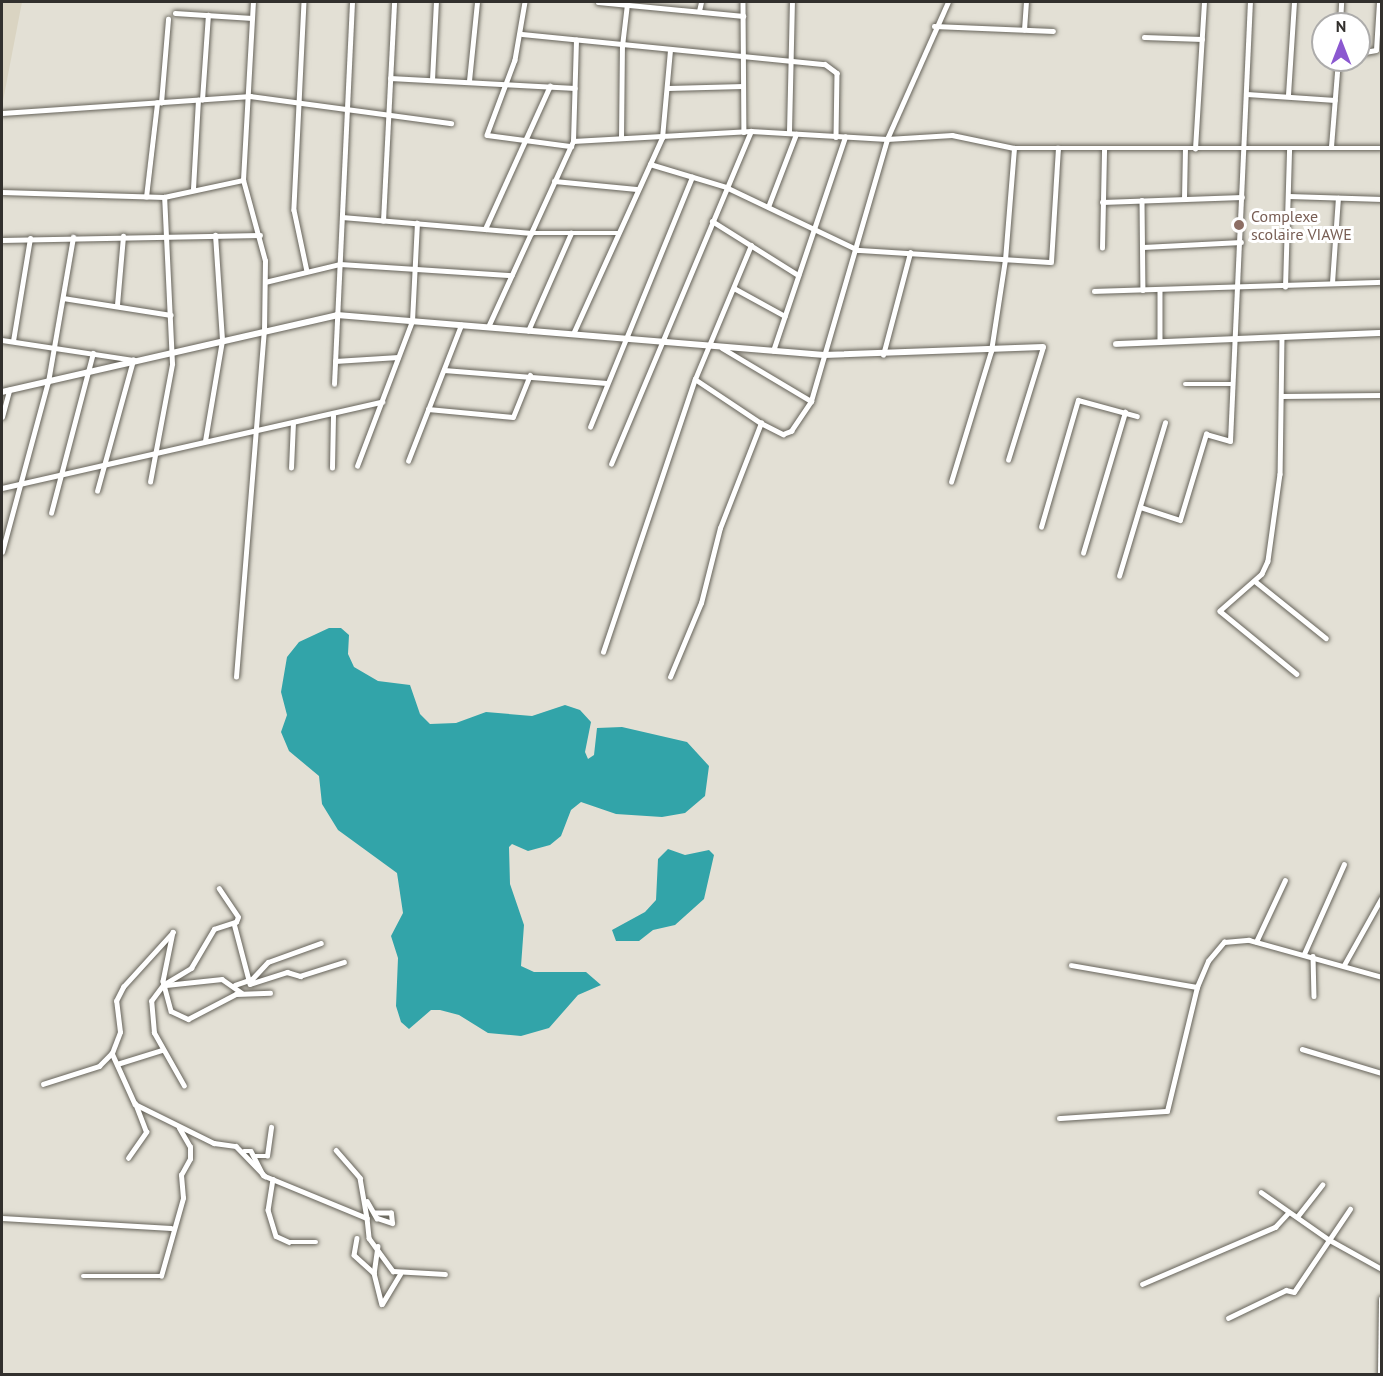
<!DOCTYPE html>
<style>
body{margin:0}
#map{position:relative;width:1383px;height:1376px;overflow:hidden;background:#e3e0d5;font-family:"PT Sans",sans-serif}
div>[style]{position:absolute}
[style*='--x']{left:calc(var(--x)*1px);top:calc(var(--y)*1px);width:calc(var(--w)*1px);rotate:calc(var(--a)*1deg)}
.built>*{inset:0;background:#dad4c2}
.water>*{inset:0;background:#32a4a9}
.roads{filter:drop-shadow(0 0 2px #66635a) drop-shadow(0 0 2px #66635a)}
.minor>*{height:4.5px;margin:-2.25px;padding:0 2.25px;transform-origin:2.25px;border-radius:2.25px;background:#fff}
.tertiary>*{height:6px;margin:-3px;padding:0 3px;transform-origin:3px;border-radius:3px;background:#fff}
.dots>*{width:16px;height:16px;translate:-50% -50%;box-sizing:border-box;border:3px solid #fff;border-radius:50%}
span{translate:-50% -50%;white-space:nowrap;text-align:center;line-height:1.15;-webkit-text-stroke:6px #fff;paint-order:stroke}
.education-label{font-size:16px;color:#785e54}
.left{translate:0 -50%;text-align:left}
.frame{position:absolute;inset:0;border:3px solid #32302d;pointer-events:none}
.north{position:absolute;left:1311px;top:12px;width:60px;height:60px;box-sizing:border-box;background:#fff;border:2px solid #adacab;border-radius:50%;rotate:0deg;font-size:16px;font-weight:700;line-height:24px;text-align:center;color:#32302d}
.north::after{content:'';display:block;margin:auto;width:21px;height:27px;background:#8b58d0;clip-path:polygon(50% 0,100% 100%,50% 72%,0 100%)}
</style>
<div id="map">
<div class="built">
<div style="clip-path:polygon(2px 2px,22px 2px,2px 106px)"></div>
</div>
<div class="water">
<div style="clip-path:polygon(329px 628px,341px 628px,349px 635px,348px 654px,354px 667px,378px 681px,410px 685px,420px 714px,430px 724px,456px 723px,486px 712px,532px 716px,565px 705px,580px 710px,591px 722px,585px 752px,588px 759px,594px 755px,597px 728px,622px 727px,687px 742px,709px 766px,705px 796px,685px 813px,662px 817px,616px 814px,581px 802px,571px 810px,561px 836px,550px 845px,528px 851px,512px 844px,509px 847px,510px 884px,524px 925px,521px 966px,534px 972px,586px 972px,601px 985px,578px 995px,549px 1028px,521px 1036px,488px 1033px,459px 1015px,440px 1010px,431px 1010px,409px 1029px,401px 1022px,396px 1006px,398px 958px,391px 936px,403px 913px,397px 873px,338px 830px,322px 804px,319px 776px,289px 751px,281px 732px,287px 715px,281px 692px,287px 657px,299px 642px)"></div>
<div style="clip-path:polygon(668px 849px,685px 855px,709px 850px,714px 855px,704px 899px,675px 925px,653px 930px,639px 941px,616px 941px,612px 930px,645px 912px,656px 900px,658px 859px)"></div>
</div>
<div class="roads">
<div class="minor">
<div style="--x:304;--y:2;--w:208;--a:92.8"></div>
<div style="--x:294;--y:210;--w:62;--a:78"></div>
<div style="--x:525;--y:2;--w:59;--a:99.8"></div>
<div style="--x:515;--y:60;--w:80;--a:110.5"></div>
<div style="--x:487;--y:135;--w:85;--a:7.5"></div>
<div style="--x:598;--y:2;--w:146;--a:5.5"></div>
<div style="--x:743;--y:2;--w:130;--a:89.6"></div>
<div style="--x:699;--y:11;--w:9;--a:-77"></div>
<div style="--x:175;--y:13;--w:77;--a:3.7"></div>
<div style="--x:1340;--y:24;--w:22;--a:-87"></div>
<div style="--x:934;--y:26;--w:119;--a:2.4"></div>
<div style="--x:1024;--y:30;--w:28;--a:-86"></div>
<div style="--x:522;--y:34;--w:304;--a:5.7"></div>
<div style="--x:825;--y:64;--w:15;--a:37"></div>
<div style="--x:837;--y:73;--w:64;--a:90.9"></div>
<div style="--x:1144;--y:37;--w:58;--a:2"></div>
<div style="--x:1359;--y:53;--w:17;--a:-10"></div>
<div style="--x:1376;--y:50;--w:48;--a:-86.4"></div>
<div style="--x:390;--y:78;--w:185;--a:3.1"></div>
<div style="--x:432;--y:80;--w:78;--a:-87.1"></div>
<div style="--x:469;--y:81;--w:79;--a:-84.2"></div>
<div style="--x:668;--y:88;--w:75;--a:-1.5"></div>
<div style="--x:1247;--y:94;--w:88;--a:3.9"></div>
<div style="--x:1288;--y:95;--w:93;--a:-86.3"></div>
<div style="--x:202;--y:100;--w:85;--a:-86"></div>
<div style="--x:161;--y:103;--w:84;--a:-85.2"></div>
<div style="--x:2;--y:113;--w:249;--a:-3.9"></div>
<div style="--x:250;--y:96;--w:203;--a:7.7"></div>
<div style="--x:789;--y:132;--w:130;--a:-88.7"></div>
<div style="--x:621;--y:138;--w:92;--a:-89.4"></div>
<div style="--x:622;--y:46;--w:42;--a:-83.2"></div>
<div style="--x:573;--y:141;--w:178;--a:-3.2"></div>
<div style="--x:751;--y:131;--w:136;--a:3.4"></div>
<div style="--x:887;--y:139;--w:65;--a:-3.5"></div>
<div style="--x:952;--y:135;--w:63;--a:11.8"></div>
<div style="--x:1014;--y:148;--w:368;--a:0"></div>
<div style="--x:1331;--y:147;--w:87;--a:-85.4"></div>
<div style="--x:1195;--y:149;--w:147;--a:-86.5"></div>
<div style="--x:650;--y:164;--w:79;--a:16.8"></div>
<div style="--x:726;--y:187;--w:146;--a:25.5"></div>
<div style="--x:858;--y:250;--w:193;--a:3.6"></div>
<div style="--x:1051;--y:262;--w:114;--a:-86.5"></div>
<div style="--x:554;--y:181;--w:83;--a:5.5"></div>
<div style="--x:193;--y:189;--w:89;--a:-86.8"></div>
<div style="--x:2;--y:192;--w:162;--a:1.8"></div>
<div style="--x:164;--y:197;--w:81;--a:-12.1"></div>
<div style="--x:1289;--y:196;--w:93;--a:1.8"></div>
<div style="--x:146;--y:197;--w:95;--a:-83.3"></div>
<div style="--x:1184;--y:199;--w:50;--a:-88.9"></div>
<div style="--x:1142;--y:200;--w:90;--a:89.4"></div>
<div style="--x:1102;--y:202;--w:140;--a:-2"></div>
<div style="--x:768;--y:207;--w:78;--a:-69"></div>
<div style="--x:342;--y:217;--w:190;--a:4.8"></div>
<div style="--x:531;--y:233;--w:87;--a:0"></div>
<div style="--x:383;--y:221;--w:219;--a:-87.1"></div>
<div style="--x:712;--y:221;--w:102;--a:32.1"></div>
<div style="--x:485;--y:229;--w:157;--a:-65.6"></div>
<div style="--x:2;--y:240;--w:258;--a:-1.1"></div>
<div style="--x:1143;--y:247;--w:98;--a:-2.9"></div>
<div style="--x:1102;--y:248;--w:98;--a:-88.8"></div>
<div style="--x:265;--y:282;--w:77;--a:-13.5"></div>
<div style="--x:340;--y:264;--w:172;--a:3.7"></div>
<div style="--x:1332;--y:283;--w:85;--a:-86"></div>
<div style="--x:1285;--y:287;--w:138;--a:-88.3"></div>
<div style="--x:734;--y:288;--w:58;--a:28.8"></div>
<div style="--x:1160;--y:289;--w:53;--a:90"></div>
<div style="--x:1094;--y:291;--w:288;--a:-1.8"></div>
<div style="--x:63;--y:298;--w:109;--a:8.9"></div>
<div style="--x:117;--y:305;--w:69;--a:-85"></div>
<div style="--x:488;--y:327;--w:205;--a:-65.4"></div>
<div style="--x:573;--y:141;--w:101;--a:-88.3"></div>
<div style="--x:528;--y:331;--w:107;--a:-66.3"></div>
<div style="--x:573;--y:334;--w:215;--a:-65.6"></div>
<div style="--x:662;--y:138;--w:88;--a:-84.8"></div>
<div style="--x:1282;--y:337;--w:137;--a:90.8"></div>
<div style="--x:1280;--y:474;--w:88;--a:97.9"></div>
<div style="--x:1268;--y:561;--w:14;--a:115"></div>
<div style="--x:1262;--y:574;--w:56;--a:138.6"></div>
<div style="--x:1220;--y:611;--w:99;--a:39.3"></div>
<div style="--x:2;--y:340;--w:134;--a:8.6"></div>
<div style="--x:13;--y:341;--w:104;--a:-80.6"></div>
<div style="--x:722;--y:348;--w:104;--a:30.8"></div>
<div style="--x:773;--y:351;--w:226;--a:-71.4"></div>
<div style="--x:883;--y:355;--w:106;--a:-75.2"></div>
<div style="--x:335;--y:361;--w:63;--a:-3.6"></div>
<div style="--x:444;--y:370;--w:163;--a:4.6"></div>
<div style="--x:695;--y:379;--w:79;--a:33.7"></div>
<div style="--x:761;--y:423;--w:25;--a:27"></div>
<div style="--x:783;--y:434;--w:9;--a:-21"></div>
<div style="--x:791;--y:431;--w:36;--a:-56"></div>
<div style="--x:811;--y:401;--w:273;--a:-73.8"></div>
<div style="--x:887;--y:139;--w:150;--a:-66"></div>
<div style="--x:334;--y:384;--w:382;--a:-87.3"></div>
<div style="--x:1185;--y:384;--w:47;--a:0"></div>
<div style="--x:1281;--y:396;--w:101;--a:-0.6"></div>
<div style="--x:428;--y:409;--w:85;--a:5.4"></div>
<div style="--x:513;--y:417;--w:45;--a:-68"></div>
<div style="--x:2;--y:417;--w:28;--a:-75"></div>
<div style="--x:590;--y:427;--w:270;--a:-67.8"></div>
<div style="--x:205;--y:441;--w:102;--a:-80.4"></div>
<div style="--x:222;--y:340;--w:105;--a:-93.8"></div>
<div style="--x:1008;--y:460;--w:118;--a:-72.8"></div>
<div style="--x:408;--y:461;--w:146;--a:-68.7"></div>
<div style="--x:611;--y:464;--w:361;--a:-67.2"></div>
<div style="--x:357;--y:466;--w:155;--a:-69.2"></div>
<div style="--x:412;--y:321;--w:98;--a:-87.1"></div>
<div style="--x:291;--y:468;--w:45;--a:-87.5"></div>
<div style="--x:332;--y:468;--w:52;--a:-88.9"></div>
<div style="--x:150;--y:482;--w:120;--a:-79.4"></div>
<div style="--x:172;--y:364;--w:167;--a:-92.7"></div>
<div style="--x:951;--y:482;--w:137;--a:-73"></div>
<div style="--x:991;--y:351;--w:92;--a:-81.3"></div>
<div style="--x:1005;--y:260;--w:112;--a:-85.4"></div>
<div style="--x:2;--y:488;--w:390;--a:-12.8"></div>
<div style="--x:97;--y:491;--w:136;--a:-74.6"></div>
<div style="--x:1140;--y:507;--w:42;--a:18"></div>
<div style="--x:1180;--y:520;--w:90;--a:-73.2"></div>
<div style="--x:1206;--y:434;--w:25;--a:16"></div>
<div style="--x:1230;--y:441;--w:439;--a:-87.4"></div>
<div style="--x:51;--y:513;--w:165;--a:-75.3"></div>
<div style="--x:1041;--y:527;--w:132;--a:-73.8"></div>
<div style="--x:1078;--y:400;--w:61;--a:15.2"></div>
<div style="--x:2;--y:552;--w:176;--a:-74.9"></div>
<div style="--x:48;--y:382;--w:147;--a:-80.2"></div>
<div style="--x:1083;--y:553;--w:147;--a:-73.4"></div>
<div style="--x:1119;--y:576;--w:160;--a:-73.3"></div>
<div style="--x:1255;--y:581;--w:91;--a:38.8"></div>
<div style="--x:603;--y:652;--w:288;--a:-71.4"></div>
<div style="--x:695;--y:379;--w:145;--a:-67.3"></div>
<div style="--x:236;--y:677;--w:346;--a:-85.4"></div>
<div style="--x:264;--y:332;--w:71;--a:-89.2"></div>
<div style="--x:265;--y:261;--w:84;--a:-105.2"></div>
<div style="--x:243;--y:180;--w:178;--a:-86.8"></div>
<div style="--x:670;--y:677;--w:80;--a:-67.3"></div>
<div style="--x:701;--y:603;--w:77;--a:-75.8"></div>
<div style="--x:720;--y:528;--w:113;--a:-68.7"></div>
<div style="--x:234;--y:923;--w:63;--a:75.3"></div>
<div style="--x:250;--y:984;--w:39;--a:-18"></div>
<div style="--x:287;--y:972;--w:14;--a:17"></div>
<div style="--x:300;--y:976;--w:46;--a:-17.7"></div>
<div style="--x:173;--y:932;--w:50;--a:101.5"></div>
<div style="--x:163;--y:981;--w:31;--a:75"></div>
<div style="--x:171;--y:1011;--w:19;--a:25"></div>
<div style="--x:188;--y:1019;--w:54;--a:-27.5"></div>
<div style="--x:236;--y:994;--w:34;--a:-2"></div>
<div style="--x:1256;--y:942;--w:68;--a:-64.9"></div>
<div style="--x:1304;--y:954;--w:98;--a:-66"></div>
<div style="--x:1313;--y:956;--w:40;--a:88.6"></div>
<div style="--x:1071;--y:965;--w:128;--a:9.9"></div>
<div style="--x:1344;--y:965;--w:78;--a:-60.8"></div>
<div style="--x:166;--y:985;--w:56;--a:-6.1"></div>
<div style="--x:222;--y:979;--w:24;--a:35"></div>
<div style="--x:235;--y:985;--w:18;--a:-19"></div>
<div style="--x:252;--y:979;--w:23;--a:-47"></div>
<div style="--x:268;--y:962;--w:56;--a:-19.7"></div>
<div style="--x:1302;--y:1049;--w:84;--a:16.7"></div>
<div style="--x:112;--y:1053;--w:56;--a:65.7"></div>
<div style="--x:135;--y:1104;--w:88;--a:26.3"></div>
<div style="--x:214;--y:1143;--w:22;--a:8"></div>
<div style="--x:236;--y:1146;--w:42;--a:46"></div>
<div style="--x:265;--y:1176;--w:110;--a:22.4"></div>
<div style="--x:367;--y:1218;--w:20;--a:84"></div>
<div style="--x:369;--y:1238;--w:41;--a:54"></div>
<div style="--x:393;--y:1271;--w:52;--a:3.3"></div>
<div style="--x:117;--y:1064;--w:47;--a:-17.3"></div>
<div style="--x:43;--y:1084;--w:59;--a:-17.8"></div>
<div style="--x:99;--y:1066;--w:18;--a:-45"></div>
<div style="--x:112;--y:1053;--w:22;--a:-69"></div>
<div style="--x:120;--y:1032;--w:31;--a:-97"></div>
<div style="--x:116;--y:1001;--w:16;--a:-63"></div>
<div style="--x:123;--y:987;--w:74;--a:-47.7"></div>
<div style="--x:184;--y:1086;--w:61;--a:-119.5"></div>
<div style="--x:154;--y:1033;--w:32;--a:-95"></div>
<div style="--x:151;--y:1001;--w:20;--a:-53"></div>
<div style="--x:163;--y:985;--w:33;--a:-31"></div>
<div style="--x:191;--y:968;--w:45;--a:-59.5"></div>
<div style="--x:214;--y:929;--w:23;--a:-18"></div>
<div style="--x:236;--y:922;--w:5;--a:-68"></div>
<div style="--x:238;--y:917;--w:34;--a:-124"></div>
<div style="--x:1059;--y:1118;--w:108;--a:-3.7"></div>
<div style="--x:1167;--y:1111;--w:128;--a:-76.4"></div>
<div style="--x:1197;--y:987;--w:28;--a:-67"></div>
<div style="--x:1208;--y:961;--w:25;--a:-50"></div>
<div style="--x:1224;--y:942;--w:25;--a:-5"></div>
<div style="--x:1249;--y:940;--w:138;--a:15.5"></div>
<div style="--x:336;--y:1150;--w:37;--a:49"></div>
<div style="--x:360;--y:1178;--w:41;--a:80.1"></div>
<div style="--x:244;--y:1151;--w:7;--a:0"></div>
<div style="--x:251;--y:1151;--w:27;--a:63"></div>
<div style="--x:254;--y:1156;--w:13;--a:0"></div>
<div style="--x:267;--y:1156;--w:29;--a:-82"></div>
<div style="--x:128;--y:1158;--w:32;--a:-55"></div>
<div style="--x:146;--y:1132;--w:30;--a:-111"></div>
<div style="--x:273;--y:1179;--w:31;--a:99"></div>
<div style="--x:268;--y:1210;--w:27;--a:73"></div>
<div style="--x:276;--y:1236;--w:14;--a:25"></div>
<div style="--x:289;--y:1242;--w:27;--a:0"></div>
<div style="--x:1261;--y:1192;--w:82;--a:35"></div>
<div style="--x:1328;--y:1239;--w:62;--a:29.1"></div>
<div style="--x:367;--y:1201;--w:20;--a:60"></div>
<div style="--x:377;--y:1218;--w:16;--a:18"></div>
<div style="--x:392;--y:1223;--w:10;--a:-96"></div>
<div style="--x:391;--y:1213;--w:16;--a:180"></div>
<div style="--x:1297;--y:1217;--w:41;--a:-52"></div>
<div style="--x:2;--y:1218;--w:169;--a:3.4"></div>
<div style="--x:357;--y:1238;--w:17;--a:100"></div>
<div style="--x:354;--y:1255;--w:27;--a:42"></div>
<div style="--x:378;--y:1246;--w:27;--a:98"></div>
<div style="--x:374;--y:1273;--w:32;--a:76"></div>
<div style="--x:83;--y:1276;--w:78;--a:0"></div>
<div style="--x:161;--y:1276;--w:81;--a:-74.2"></div>
<div style="--x:183;--y:1198;--w:23;--a:-95"></div>
<div style="--x:181;--y:1175;--w:18;--a:-61"></div>
<div style="--x:190;--y:1159;--w:12;--a:-90"></div>
<div style="--x:190;--y:1147;--w:22;--a:-120"></div>
<div style="--x:1142;--y:1284;--w:145;--a:-23.2"></div>
<div style="--x:1275;--y:1227;--w:19;--a:-47"></div>
<div style="--x:382;--y:1304;--w:35;--a:-59"></div>
<div style="--x:1228;--y:1318;--w:64;--a:-25.8"></div>
<div style="--x:1286;--y:1290;--w:8;--a:14"></div>
<div style="--x:1294;--y:1292;--w:100;--a:-56"></div>
</div>
<div class="tertiary">
<div style="--x:1116;--y:344;--w:266;--a:-2.4"></div>
<div style="--x:2;--y:392;--w:344;--a:-12.9"></div>
<div style="--x:337;--y:315;--w:489;--a:4.7"></div>
<div style="--x:824;--y:355;--w:219;--a:-2.1"></div>
<div style="--x:1381;--y:1374;--w:75;--a:-89.2"></div>
</div>
</div>
<div class="dots">
<div style="left:1239px;top:225px;background:#8d6e63"></div>
</div>
<div class="education-label">
<span class="left" style="left:1251px;top:225px">Complexe<br>scolaire VIAWE</span>
</div>
<div class="frame"></div>
<div class="north">N</div>
</div>
